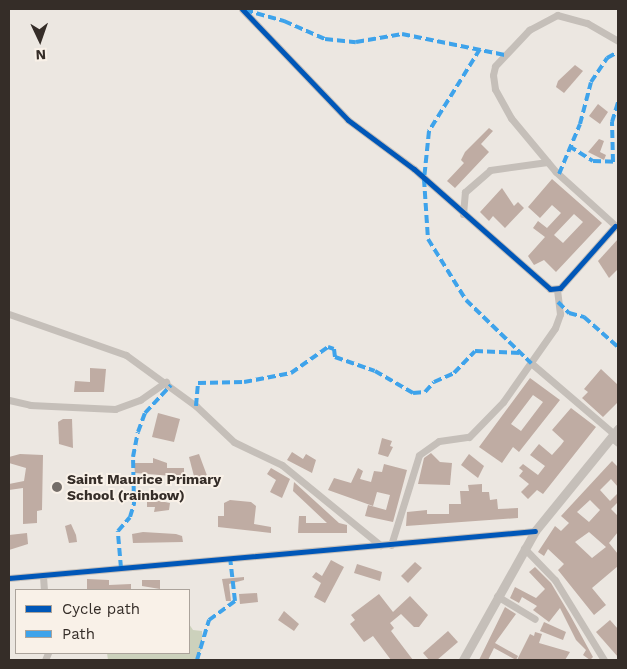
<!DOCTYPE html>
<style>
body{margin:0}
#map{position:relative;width:627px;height:669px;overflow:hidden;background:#ece7e1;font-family:"Work Sans",sans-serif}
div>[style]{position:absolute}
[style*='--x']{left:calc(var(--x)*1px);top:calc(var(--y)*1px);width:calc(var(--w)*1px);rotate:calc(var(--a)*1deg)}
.green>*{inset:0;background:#ccd1bc}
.building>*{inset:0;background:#bfaca3}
.minor>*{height:7px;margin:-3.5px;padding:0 3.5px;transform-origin:3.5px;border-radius:3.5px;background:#c5bfb9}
.tertiary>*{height:9px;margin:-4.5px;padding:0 4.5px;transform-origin:4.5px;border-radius:4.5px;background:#c5bfb9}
.quiet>*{height:4px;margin-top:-2px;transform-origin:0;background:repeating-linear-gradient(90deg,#3ea3eb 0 8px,transparent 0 12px)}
.cycleway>*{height:5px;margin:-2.5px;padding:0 2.5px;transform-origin:2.5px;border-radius:2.5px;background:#0057b8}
.dots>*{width:14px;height:14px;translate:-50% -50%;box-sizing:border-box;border:2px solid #f9f1e8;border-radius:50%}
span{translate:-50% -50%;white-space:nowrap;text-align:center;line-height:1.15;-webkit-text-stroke:4px #f9f1e8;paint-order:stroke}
.poi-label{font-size:14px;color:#352d28;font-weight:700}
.left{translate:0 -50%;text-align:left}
.frame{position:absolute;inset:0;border:10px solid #352d28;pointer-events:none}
.legend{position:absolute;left:15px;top:589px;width:175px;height:65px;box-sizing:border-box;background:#f9f1e8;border:1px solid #aba39b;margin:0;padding:6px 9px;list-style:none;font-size:15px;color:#352d28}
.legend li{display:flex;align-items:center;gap:10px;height:25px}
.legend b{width:25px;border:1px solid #aba39b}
.north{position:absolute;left:15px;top:15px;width:50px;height:50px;-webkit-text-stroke:4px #f9f1e8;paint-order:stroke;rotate:177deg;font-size:14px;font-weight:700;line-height:20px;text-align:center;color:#352d28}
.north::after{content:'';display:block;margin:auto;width:18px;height:22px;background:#352d28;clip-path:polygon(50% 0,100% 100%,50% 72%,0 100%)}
</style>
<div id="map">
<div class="green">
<div style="clip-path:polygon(189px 624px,193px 630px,202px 631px,202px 649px,195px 660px,108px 660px,107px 653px,189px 653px)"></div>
</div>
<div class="building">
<div style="clip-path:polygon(575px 65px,583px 71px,564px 93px,556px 87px,558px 81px)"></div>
<div style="clip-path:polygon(598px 104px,608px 112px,600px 124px,589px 116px)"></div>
<div style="clip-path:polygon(489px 128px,493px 131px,481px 144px,489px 152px,455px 188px,447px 181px,464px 163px,461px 160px,465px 152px)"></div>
<div style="clip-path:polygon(599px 139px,604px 141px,600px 152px,606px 155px,604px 160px,588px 152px)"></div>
<div style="clip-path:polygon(evenodd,552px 179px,602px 223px,556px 272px,544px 260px,534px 265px,528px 256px,545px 237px,533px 228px,538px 221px,547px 228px,561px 213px,552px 205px,540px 218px,528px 207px,552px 179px,574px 214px,583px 222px,563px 243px,554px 235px,574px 214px)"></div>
<div style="clip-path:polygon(502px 188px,514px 206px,518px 202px,524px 208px,505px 228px,493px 216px,489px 221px,480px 212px)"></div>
<div style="clip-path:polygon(618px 239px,618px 269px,609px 278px,598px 261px)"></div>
<div style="clip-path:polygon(90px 368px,106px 369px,104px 392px,74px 392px,75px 381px,90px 382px)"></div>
<div style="clip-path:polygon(601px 369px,618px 385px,618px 402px,603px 417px,582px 398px,588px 392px,584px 389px)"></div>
<div style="clip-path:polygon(evenodd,530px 378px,560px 400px,519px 452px,513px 447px,502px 463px,479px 447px,530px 378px,533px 395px,543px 402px,521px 431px,511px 424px,533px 395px)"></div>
<div style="clip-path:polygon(571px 408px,596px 427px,543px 494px,537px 490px,528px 499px,521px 492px,529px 484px,519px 476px,523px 471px,519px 468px,523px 464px,538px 475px,545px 466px,530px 455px,539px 444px,552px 455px,561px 445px,564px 441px,552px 430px)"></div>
<div style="clip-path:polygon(158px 413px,180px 419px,174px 442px,152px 437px)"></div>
<div style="clip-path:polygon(63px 419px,72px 419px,73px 448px,59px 444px,58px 422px)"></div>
<div style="clip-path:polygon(382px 438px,392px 441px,390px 446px,393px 447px,388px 457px,378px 454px)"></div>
<div style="clip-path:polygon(292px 452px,303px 459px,306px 454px,316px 460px,312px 473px,287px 460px)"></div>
<div style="clip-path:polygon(431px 453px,440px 462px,452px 463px,450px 485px,418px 484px,424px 458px)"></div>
<div style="clip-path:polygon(20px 454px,43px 455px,42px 510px,37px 511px,37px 523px,23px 524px,23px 488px,9px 490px,9px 484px,24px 481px,26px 468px,9px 463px,9px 457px)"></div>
<div style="clip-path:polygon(199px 454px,209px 481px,196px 484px,189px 457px)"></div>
<div style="clip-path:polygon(469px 454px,484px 466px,478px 478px,461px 465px)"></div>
<div style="clip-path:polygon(153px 458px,167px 463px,167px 468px,184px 468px,184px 477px,135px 473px,134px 463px,153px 463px)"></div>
<div style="clip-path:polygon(evenodd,612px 461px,618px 467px,618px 487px,611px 479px,600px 490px,610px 501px,618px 493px,618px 502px,611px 509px,618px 516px,618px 532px,609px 543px,618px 554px,618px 566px,592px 588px,606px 605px,594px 615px,558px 570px,564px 564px,548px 549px,544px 556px,538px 552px,555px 526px,561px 531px,569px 523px,561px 516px,612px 461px,590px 500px,600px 510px,589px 522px,577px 512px,590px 500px,612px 461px,589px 532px,606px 547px,592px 558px,575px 542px,589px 532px)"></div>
<div style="clip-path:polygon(384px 464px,407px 470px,393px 522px,365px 516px,368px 505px,386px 510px,390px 495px,377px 492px,373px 506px,328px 490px,334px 478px,351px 483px,358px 468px,363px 471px,360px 479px,371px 482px,374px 471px,382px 472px)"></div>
<div style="clip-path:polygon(271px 468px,290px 479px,282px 498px,270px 492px,276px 480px,267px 474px)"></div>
<div style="clip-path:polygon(294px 482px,339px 523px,347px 525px,347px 533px,298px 533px,299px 516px,306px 516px,306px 523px,327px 523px,293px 491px)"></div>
<div style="clip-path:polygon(482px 484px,482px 492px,489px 492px,490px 500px,497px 499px,498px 509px,518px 508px,518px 518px,406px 526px,407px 512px,427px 510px,427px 514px,449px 514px,449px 504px,461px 504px,460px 491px,469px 491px,468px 485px)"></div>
<div style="clip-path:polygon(155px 500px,170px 503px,169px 510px,154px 512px,155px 507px,147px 507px,147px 501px)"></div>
<div style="clip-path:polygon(230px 500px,251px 502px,256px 506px,254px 524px,271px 527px,271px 533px,218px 527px,218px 516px,224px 516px,224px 503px)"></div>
<div style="clip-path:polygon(71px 524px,76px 535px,77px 542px,69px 543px,65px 526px)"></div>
<div style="clip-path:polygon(143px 532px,176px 534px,182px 536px,183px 542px,133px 543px,132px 534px)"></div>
<div style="clip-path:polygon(27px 533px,28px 544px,9px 550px,9px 535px)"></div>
<div style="clip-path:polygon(331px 560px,344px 567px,325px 603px,314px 597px,321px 583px,312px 577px,316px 572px,322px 576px)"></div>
<div style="clip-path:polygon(415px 562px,422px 568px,408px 583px,401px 576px)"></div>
<div style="clip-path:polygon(357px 564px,382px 572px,380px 581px,354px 573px)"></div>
<div style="clip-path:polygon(535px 567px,551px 583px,570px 615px,593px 657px,590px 660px,583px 655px,586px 650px,576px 640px,560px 608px,549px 622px,533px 610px,537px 606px,522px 597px,519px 603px,510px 598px,515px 587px,536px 598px,545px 589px,529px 572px)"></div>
<div style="clip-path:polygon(244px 577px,244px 580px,229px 584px,231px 601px,226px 601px,222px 579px)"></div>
<div style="clip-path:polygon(87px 579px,109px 580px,109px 585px,131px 584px,131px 590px,87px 590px)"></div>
<div style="clip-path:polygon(142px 580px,160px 580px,160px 589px,142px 586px)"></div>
<div style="clip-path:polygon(257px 593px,258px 602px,240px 604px,239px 594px)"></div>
<div style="clip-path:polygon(379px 594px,393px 612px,410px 596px,428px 615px,419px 627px,414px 627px,401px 614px,390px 623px,394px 628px,391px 631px,413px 660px,391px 660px,373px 636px,364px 642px,350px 624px,355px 620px,351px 615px)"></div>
<div style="clip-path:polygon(505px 607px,516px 614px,495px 643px,518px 656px,516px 660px,494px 648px,488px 660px,479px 660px)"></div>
<div style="clip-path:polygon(284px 611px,299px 624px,294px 631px,278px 620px)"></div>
<div style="clip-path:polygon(610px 620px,618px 629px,618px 657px,596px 632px)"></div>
<div style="clip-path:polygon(544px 622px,566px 632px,563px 640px,540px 631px)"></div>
<div style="clip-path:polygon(448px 631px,458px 642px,437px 660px,429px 660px,423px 653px)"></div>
<div style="clip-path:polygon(535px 632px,542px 634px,539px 643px,570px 652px,565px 660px,517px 660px,530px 634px,534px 636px)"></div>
</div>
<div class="minor">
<div style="--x:242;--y:9;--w:153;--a:46.3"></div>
<div style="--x:348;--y:120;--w:82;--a:36.6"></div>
<div style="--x:414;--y:169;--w:181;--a:41.4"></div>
<div style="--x:550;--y:289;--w:10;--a:-6"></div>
<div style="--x:560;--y:288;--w:83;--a:-48.4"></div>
<div style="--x:463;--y:214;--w:22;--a:-85"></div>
<div style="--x:465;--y:192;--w:33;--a:-41"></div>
<div style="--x:490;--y:170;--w:58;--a:-8"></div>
<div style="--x:618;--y:228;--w:84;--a:-137.9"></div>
<div style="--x:556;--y:172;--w:70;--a:-129.8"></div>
<div style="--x:511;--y:118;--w:33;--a:-119"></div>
<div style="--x:495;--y:89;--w:14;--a:-98"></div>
<div style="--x:493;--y:75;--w:9;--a:-77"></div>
<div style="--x:495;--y:66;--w:50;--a:-46.6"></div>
<div style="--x:529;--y:30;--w:32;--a:-28"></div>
<div style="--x:557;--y:15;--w:31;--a:15"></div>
<div style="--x:587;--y:23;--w:36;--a:30"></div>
<div style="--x:9;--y:314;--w:124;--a:19.3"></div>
<div style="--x:126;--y:355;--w:87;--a:36.1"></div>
<div style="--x:196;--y:406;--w:52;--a:43.5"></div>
<div style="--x:234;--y:442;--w:53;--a:25.6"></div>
<div style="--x:282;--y:465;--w:127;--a:39.2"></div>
<div style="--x:531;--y:363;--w:109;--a:40.5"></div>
<div style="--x:9;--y:400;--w:22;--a:13"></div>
<div style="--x:30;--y:405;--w:85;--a:2.7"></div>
<div style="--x:115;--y:409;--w:27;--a:-20"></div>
<div style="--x:140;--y:400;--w:32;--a:-35"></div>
<div style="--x:611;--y:437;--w:9;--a:41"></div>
<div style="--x:391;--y:545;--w:94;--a:-72.7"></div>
<div style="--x:419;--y:455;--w:24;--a:-35"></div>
<div style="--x:439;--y:441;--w:30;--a:-8"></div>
<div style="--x:469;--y:437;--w:49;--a:-45.8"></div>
<div style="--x:503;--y:402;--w:90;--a:-54.9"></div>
<div style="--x:555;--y:328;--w:15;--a:-70"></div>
<div style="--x:560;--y:314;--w:25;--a:-97"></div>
<div style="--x:524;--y:548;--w:45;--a:45.9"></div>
<div style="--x:555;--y:580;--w:94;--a:58.5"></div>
<div style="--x:43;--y:576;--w:14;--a:86"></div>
<div style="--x:9;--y:578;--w:528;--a:-5.11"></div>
<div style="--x:497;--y:596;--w:44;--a:31.2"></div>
<div style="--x:45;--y:660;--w:8;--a:-67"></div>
</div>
<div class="tertiary">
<div style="--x:463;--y:660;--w:148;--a:-60.8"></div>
<div style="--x:535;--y:531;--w:132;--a:-50.9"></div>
</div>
<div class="quiet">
<div style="--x:245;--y:10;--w:41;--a:15.8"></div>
<div style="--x:284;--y:21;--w:45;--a:23.7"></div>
<div style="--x:325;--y:39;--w:31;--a:6"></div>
<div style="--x:356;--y:42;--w:47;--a:-9.9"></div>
<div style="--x:402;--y:34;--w:105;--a:11.5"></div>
<div style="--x:480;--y:49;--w:97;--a:121.9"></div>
<div style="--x:429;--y:131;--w:48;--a:95.9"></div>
<div style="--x:424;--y:179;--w:60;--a:86.2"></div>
<div style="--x:428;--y:239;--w:72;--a:58.1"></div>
<div style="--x:466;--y:300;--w:91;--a:44.1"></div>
<div style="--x:569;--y:146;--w:28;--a:32"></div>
<div style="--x:593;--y:161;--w:24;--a:2"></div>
<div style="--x:613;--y:162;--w:40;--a:-91.4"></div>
<div style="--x:612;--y:122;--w:21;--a:-73"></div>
<div style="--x:559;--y:174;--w:54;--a:-67.2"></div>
<div style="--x:580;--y:124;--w:43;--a:-75.3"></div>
<div style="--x:591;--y:82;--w:29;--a:-56"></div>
<div style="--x:607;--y:58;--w:13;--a:-29"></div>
<div style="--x:558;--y:302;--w:16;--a:45"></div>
<div style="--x:569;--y:313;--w:16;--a:15"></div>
<div style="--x:584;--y:317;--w:45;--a:41.4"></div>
<div style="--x:196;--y:406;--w:23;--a:-85"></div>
<div style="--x:198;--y:383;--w:46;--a:-1.2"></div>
<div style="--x:244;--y:382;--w:48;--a:-10.8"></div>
<div style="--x:291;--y:373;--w:45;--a:-35.1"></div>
<div style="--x:328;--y:347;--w:6;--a:18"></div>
<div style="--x:334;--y:349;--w:8;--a:83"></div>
<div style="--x:335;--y:357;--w:42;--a:19.3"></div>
<div style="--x:375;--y:371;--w:44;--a:30.1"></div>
<div style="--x:413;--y:393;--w:12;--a:-5"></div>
<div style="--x:425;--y:392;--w:13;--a:-48"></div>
<div style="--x:434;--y:382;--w:22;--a:-24"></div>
<div style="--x:454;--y:373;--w:30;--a:-46"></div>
<div style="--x:475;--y:351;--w:46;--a:2.5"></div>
<div style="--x:121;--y:568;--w:37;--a:-95"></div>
<div style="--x:118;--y:531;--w:18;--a:-49"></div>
<div style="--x:130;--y:517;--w:14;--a:-73"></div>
<div style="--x:134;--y:504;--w:47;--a:-91.2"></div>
<div style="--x:133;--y:457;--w:25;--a:-79"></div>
<div style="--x:138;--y:432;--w:20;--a:-70"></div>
<div style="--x:145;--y:413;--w:38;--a:-47"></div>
<div style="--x:197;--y:660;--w:42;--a:-73.3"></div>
<div style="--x:209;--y:620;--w:32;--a:-36"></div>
<div style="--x:235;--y:601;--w:44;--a:-96.5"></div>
</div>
<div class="cycleway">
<div style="--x:242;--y:9;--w:153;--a:46.3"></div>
<div style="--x:348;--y:120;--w:82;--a:36.6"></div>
<div style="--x:414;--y:169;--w:181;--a:41.4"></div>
<div style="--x:550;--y:289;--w:10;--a:-6"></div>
<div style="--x:560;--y:288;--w:83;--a:-48.4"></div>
<div style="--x:9;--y:578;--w:528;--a:-5.11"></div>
</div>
<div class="dots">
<div style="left:57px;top:487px;background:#756e69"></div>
</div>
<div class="poi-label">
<span class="left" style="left:67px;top:487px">Saint Maurice Primary<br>School (rainbow)</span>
</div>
<div class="frame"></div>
<ul class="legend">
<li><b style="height:6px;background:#0057b8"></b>Cycle path</li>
<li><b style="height:6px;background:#3ea3eb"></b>Path</li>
</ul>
<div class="north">N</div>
</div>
